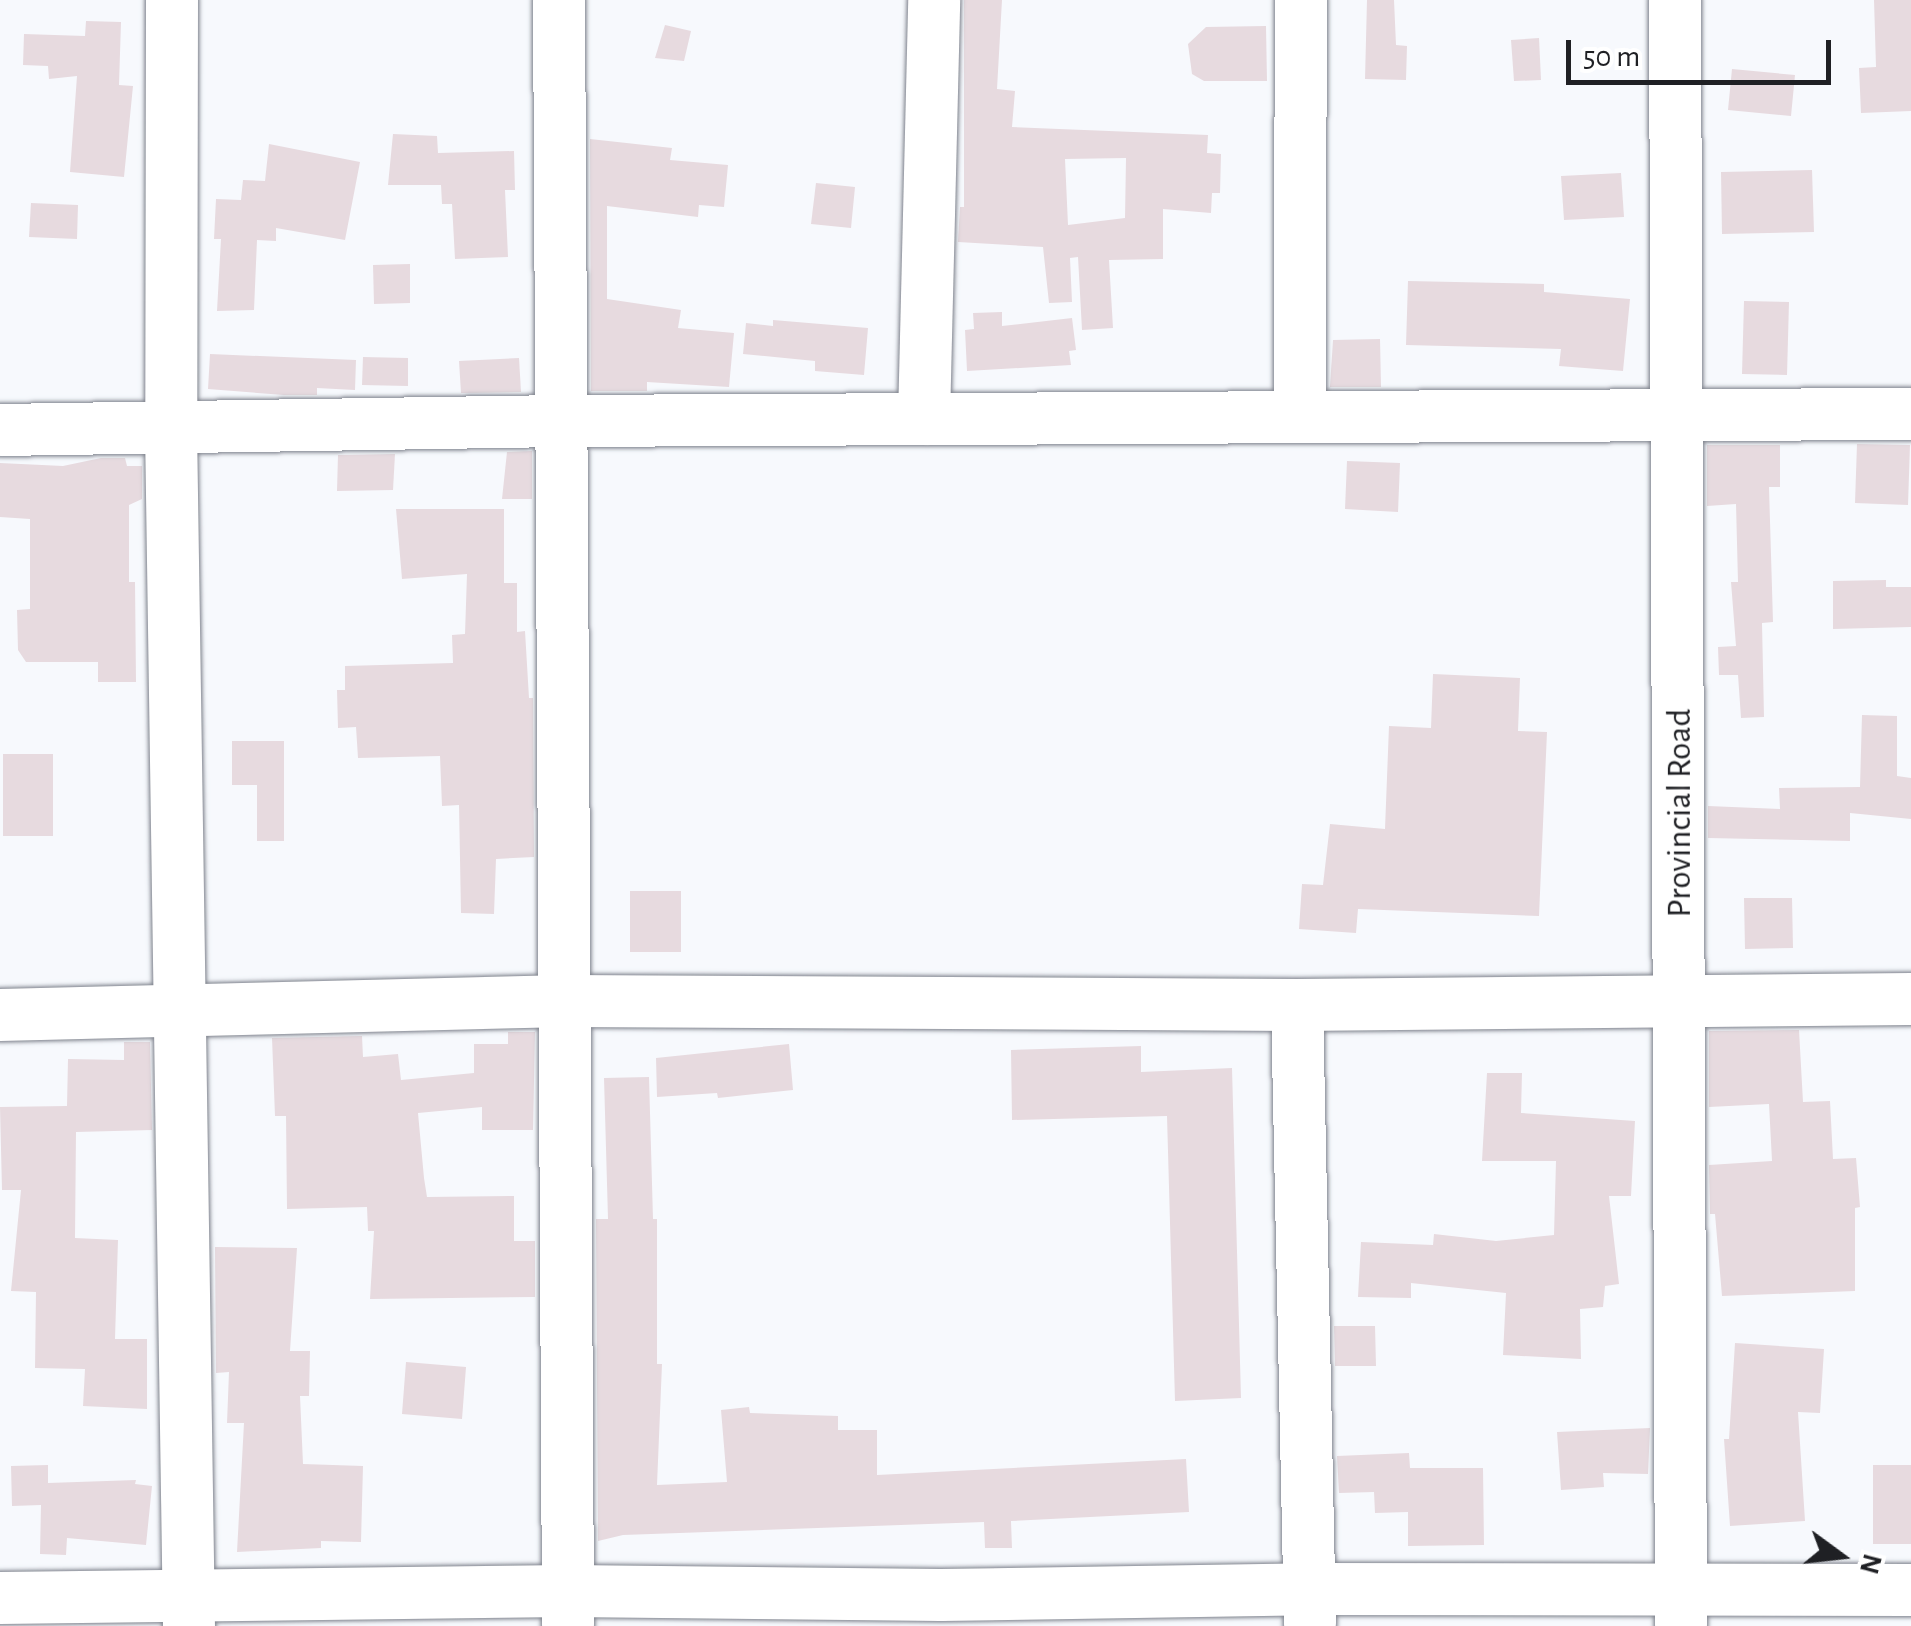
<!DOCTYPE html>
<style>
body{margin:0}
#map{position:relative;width:1911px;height:1626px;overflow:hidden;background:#f7f9fd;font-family:"Alegreya Sans",sans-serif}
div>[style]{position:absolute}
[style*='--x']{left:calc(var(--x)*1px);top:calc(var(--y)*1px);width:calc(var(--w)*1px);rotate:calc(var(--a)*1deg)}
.building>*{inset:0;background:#e7dadf}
.roads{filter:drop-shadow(0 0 2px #7f838d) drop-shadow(0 0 2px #7f838d)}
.minor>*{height:52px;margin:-26px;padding:0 26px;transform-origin:26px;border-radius:26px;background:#fff}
span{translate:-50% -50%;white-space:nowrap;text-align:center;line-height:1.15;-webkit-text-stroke:10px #fff;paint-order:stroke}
.street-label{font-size:35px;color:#1f2024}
.north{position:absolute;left:1791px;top:1506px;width:100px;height:100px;-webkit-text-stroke:8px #fff;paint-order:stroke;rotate:105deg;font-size:28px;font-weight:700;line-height:40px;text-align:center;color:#1f2024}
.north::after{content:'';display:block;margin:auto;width:35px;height:45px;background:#1f2024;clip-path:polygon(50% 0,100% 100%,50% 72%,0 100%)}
.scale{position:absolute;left:1566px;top:40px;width:265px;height:45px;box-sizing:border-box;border:5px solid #1f2024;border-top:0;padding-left:12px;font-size:30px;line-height:35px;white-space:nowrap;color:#1f2024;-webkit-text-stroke:8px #fff;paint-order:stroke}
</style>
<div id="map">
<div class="building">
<div style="clip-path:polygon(evenodd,964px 0,1002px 0,997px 89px,1015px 91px,1012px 127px,1208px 135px,1207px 153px,1221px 154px,1220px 193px,1212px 193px,1211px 213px,1163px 209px,1163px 259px,1109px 260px,1113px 328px,1082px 330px,1078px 257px,1070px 258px,1072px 302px,1049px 303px,1043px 247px,958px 242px,960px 207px,964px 207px,964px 0,1126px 158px,1125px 218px,1068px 225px,1065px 159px,1126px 158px)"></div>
<div style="clip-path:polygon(1367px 0,1394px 0,1396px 45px,1407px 46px,1406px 80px,1365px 79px)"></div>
<div style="clip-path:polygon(1874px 0,1911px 0,1911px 111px,1861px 113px,1859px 68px,1876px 67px)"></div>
<div style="clip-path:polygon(86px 21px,121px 22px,119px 85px,133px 86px,124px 177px,70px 172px,77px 76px,49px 79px,48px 66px,23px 65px,24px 34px,85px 36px)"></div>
<div style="clip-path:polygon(665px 25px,691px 31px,684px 61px,655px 58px)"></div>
<div style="clip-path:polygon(1266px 26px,1267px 81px,1204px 81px,1192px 74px,1188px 44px,1206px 27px)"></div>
<div style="clip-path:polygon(1539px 38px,1541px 80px,1514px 81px,1511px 40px)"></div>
<div style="clip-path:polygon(1732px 69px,1795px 75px,1791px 116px,1728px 110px)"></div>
<div style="clip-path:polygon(393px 134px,437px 136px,438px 153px,514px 151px,515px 190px,505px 190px,508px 257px,455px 259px,452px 204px,442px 204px,441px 185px,388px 185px)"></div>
<div style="clip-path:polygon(590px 139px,672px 148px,670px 160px,728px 165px,724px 207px,699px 205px,698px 217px,607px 206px,607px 299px,681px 310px,678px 328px,734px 333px,729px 387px,647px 382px,647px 391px,591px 391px)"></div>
<div style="clip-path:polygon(269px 144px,360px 162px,345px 240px,276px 228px,276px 241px,257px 240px,254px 310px,217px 311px,221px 239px,214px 239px,216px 199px,241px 200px,243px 180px,265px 181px)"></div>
<div style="clip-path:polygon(1812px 170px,1814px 232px,1722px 234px,1721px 172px)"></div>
<div style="clip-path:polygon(1621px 173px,1624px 217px,1564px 220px,1561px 176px)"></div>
<div style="clip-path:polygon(816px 183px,855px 187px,851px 228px,811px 224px)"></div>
<div style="clip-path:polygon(31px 203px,78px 205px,77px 239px,29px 237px)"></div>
<div style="clip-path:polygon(410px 264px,410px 303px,374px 304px,373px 265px)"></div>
<div style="clip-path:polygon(1408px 281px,1544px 284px,1544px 292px,1630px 299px,1623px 371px,1559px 366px,1561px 349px,1406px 345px)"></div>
<div style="clip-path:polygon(1744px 301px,1789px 302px,1787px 375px,1742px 374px)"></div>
<div style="clip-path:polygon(1002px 312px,1002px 326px,1072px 318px,1076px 350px,1069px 351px,1071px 365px,967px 371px,965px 330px,974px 329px,973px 313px)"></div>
<div style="clip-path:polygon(773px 320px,868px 328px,864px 375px,815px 371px,815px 361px,743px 354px,746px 323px,773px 326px)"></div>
<div style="clip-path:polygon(1380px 339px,1381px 387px,1330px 387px,1333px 340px)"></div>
<div style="clip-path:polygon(210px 354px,356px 360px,355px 390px,317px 388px,317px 395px,284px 395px,208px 389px)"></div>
<div style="clip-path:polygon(363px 357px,408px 358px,408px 386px,362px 385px)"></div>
<div style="clip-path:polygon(519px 358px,521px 392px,461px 393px,459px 361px)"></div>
<div style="clip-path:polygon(1857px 444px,1910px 445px,1908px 505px,1855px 503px)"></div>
<div style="clip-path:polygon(1707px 445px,1780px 445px,1780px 487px,1769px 487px,1773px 622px,1762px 623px,1764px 717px,1741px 718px,1738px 675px,1719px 675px,1718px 647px,1736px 646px,1731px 582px,1738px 582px,1736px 504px,1707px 506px)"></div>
<div style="clip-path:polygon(532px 451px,532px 499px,502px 499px,507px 452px)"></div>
<div style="clip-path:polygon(395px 454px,393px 490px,337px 491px,338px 455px)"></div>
<div style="clip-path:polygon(101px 458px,125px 458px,127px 466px,142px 466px,142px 499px,129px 505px,129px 582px,135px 582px,136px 682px,98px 682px,98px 662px,26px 662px,18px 650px,17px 610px,30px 609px,30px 519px,0 517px,0 463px,63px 466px)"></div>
<div style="clip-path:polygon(1347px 461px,1400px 463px,1398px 512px,1345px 509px)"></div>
<div style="clip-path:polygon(396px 509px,504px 509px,504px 583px,517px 583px,517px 632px,525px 631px,529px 698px,533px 698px,534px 857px,496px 859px,494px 914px,461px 913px,459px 805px,442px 806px,440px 756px,358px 758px,356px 727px,338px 728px,337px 690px,345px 690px,345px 666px,453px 663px,452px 635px,465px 634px,467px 574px,402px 579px)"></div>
<div style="clip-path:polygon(1886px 580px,1886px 587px,1911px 587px,1911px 627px,1833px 629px,1833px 581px)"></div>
<div style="clip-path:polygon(1433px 674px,1520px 678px,1518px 731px,1547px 732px,1539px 916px,1358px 909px,1356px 933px,1299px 929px,1302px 884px,1323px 885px,1330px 824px,1385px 829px,1389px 726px,1431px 728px)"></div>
<div style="clip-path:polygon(1862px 715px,1897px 716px,1897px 776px,1911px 778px,1911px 819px,1850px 813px,1850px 841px,1708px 838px,1708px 806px,1780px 809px,1779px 788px,1860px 787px)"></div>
<div style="clip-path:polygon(232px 741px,284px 741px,284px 841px,257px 841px,257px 785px,232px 785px)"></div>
<div style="clip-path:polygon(3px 754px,53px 754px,53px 836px,3px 836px)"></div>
<div style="clip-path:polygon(630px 891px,681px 891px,681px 952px,630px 952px)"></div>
<div style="clip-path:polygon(1744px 898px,1792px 898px,1793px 948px,1745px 949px)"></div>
<div style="clip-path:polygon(1799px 1030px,1803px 1102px,1830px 1101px,1833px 1159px,1856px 1158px,1860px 1207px,1855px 1208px,1855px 1291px,1722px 1296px,1715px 1214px,1710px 1214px,1709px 1165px,1772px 1161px,1769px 1104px,1709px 1107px,1709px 1031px)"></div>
<div style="clip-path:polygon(508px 1032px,535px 1032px,533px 1130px,482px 1130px,482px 1107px,418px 1113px,424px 1178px,427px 1197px,514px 1196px,514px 1241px,535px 1241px,535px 1297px,370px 1299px,374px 1231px,368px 1231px,367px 1207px,287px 1209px,286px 1116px,275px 1116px,272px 1038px,362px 1036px,363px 1057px,398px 1054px,401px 1080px,474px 1073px,474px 1044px,508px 1044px)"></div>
<div style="clip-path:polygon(124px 1042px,150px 1042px,152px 1130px,76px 1132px,75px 1238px,118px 1240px,115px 1339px,147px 1339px,147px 1409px,83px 1406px,85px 1369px,35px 1368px,36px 1292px,11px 1291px,21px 1190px,2px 1190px,0 1107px,67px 1106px,68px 1059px,124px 1060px)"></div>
<div style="clip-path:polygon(789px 1044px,793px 1090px,718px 1098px,717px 1093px,657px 1097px,656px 1058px)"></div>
<div style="clip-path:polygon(1141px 1046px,1141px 1072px,1232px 1068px,1241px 1398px,1175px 1401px,1167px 1116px,1012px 1120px,1011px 1050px)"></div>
<div style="clip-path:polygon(1487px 1073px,1522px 1073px,1521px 1113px,1635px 1121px,1631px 1196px,1609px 1196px,1619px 1284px,1605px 1286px,1603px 1307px,1580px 1309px,1581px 1359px,1503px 1355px,1506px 1293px,1411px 1283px,1411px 1298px,1358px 1297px,1361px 1242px,1433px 1245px,1434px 1234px,1496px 1241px,1554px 1235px,1556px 1161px,1482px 1161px)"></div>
<div style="clip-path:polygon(649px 1077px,653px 1219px,657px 1219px,657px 1364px,662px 1364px,657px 1485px,727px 1482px,721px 1410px,749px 1407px,750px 1413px,838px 1416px,838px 1430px,877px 1430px,877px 1475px,1186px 1459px,1189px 1512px,1011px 1521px,1012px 1548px,985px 1548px,984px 1522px,623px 1535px,598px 1541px,596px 1219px,608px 1219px,604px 1078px)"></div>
<div style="clip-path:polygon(215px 1247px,297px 1248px,290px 1351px,310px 1351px,309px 1396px,300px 1396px,303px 1464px,363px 1466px,361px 1542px,321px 1541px,321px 1548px,237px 1552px,244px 1423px,227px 1423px,229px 1372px,216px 1373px)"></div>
<div style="clip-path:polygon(1334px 1326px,1375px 1326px,1376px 1366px,1335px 1366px)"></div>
<div style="clip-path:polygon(1735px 1343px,1824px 1349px,1820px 1413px,1798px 1412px,1805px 1521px,1730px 1526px,1724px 1439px,1729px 1439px)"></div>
<div style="clip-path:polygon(406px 1362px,466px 1367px,462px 1419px,402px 1414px)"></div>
<div style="clip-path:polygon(1650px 1428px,1648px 1474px,1603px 1473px,1604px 1487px,1561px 1490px,1557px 1432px)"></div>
<div style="clip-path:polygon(1409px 1453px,1410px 1468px,1483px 1468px,1484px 1545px,1408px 1546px,1408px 1512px,1375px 1513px,1374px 1492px,1339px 1493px,1337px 1456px)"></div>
<div style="clip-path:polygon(48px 1465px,48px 1483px,136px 1480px,135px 1484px,152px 1486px,146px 1545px,67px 1538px,66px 1555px,40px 1554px,41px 1505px,12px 1506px,11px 1466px)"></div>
<div style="clip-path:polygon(1873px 1465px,1911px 1465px,1911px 1544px,1873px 1544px)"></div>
</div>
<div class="roads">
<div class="minor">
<div style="--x:172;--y:0;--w:428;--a:90.1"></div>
<div style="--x:171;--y:428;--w:1198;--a:89.14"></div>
<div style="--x:559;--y:0;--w:1625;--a:89.68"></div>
<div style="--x:1675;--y:0;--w:1625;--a:89.79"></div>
<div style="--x:1300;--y:417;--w:417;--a:-89.9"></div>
<div style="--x:924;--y:419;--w:419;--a:-88.6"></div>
<div style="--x:0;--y:430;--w:561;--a:-0.92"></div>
<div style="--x:561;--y:421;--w:1350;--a:-0.3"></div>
<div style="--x:1297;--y:1005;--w:619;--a:88.8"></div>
<div style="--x:0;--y:1015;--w:566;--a:-1.42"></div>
<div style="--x:566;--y:1001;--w:731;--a:0.31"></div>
<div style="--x:1297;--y:1005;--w:614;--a:-0.56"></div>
<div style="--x:0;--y:1598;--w:568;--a:-0.71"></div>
<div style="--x:568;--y:1591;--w:373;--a:0.6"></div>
<div style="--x:941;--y:1595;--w:369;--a:-0.9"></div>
<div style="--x:1310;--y:1589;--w:601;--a:0.1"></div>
</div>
</div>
<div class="street-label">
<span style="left:1680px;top:813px;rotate:-90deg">Provincial Road</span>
</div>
<div class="north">N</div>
<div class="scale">50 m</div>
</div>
